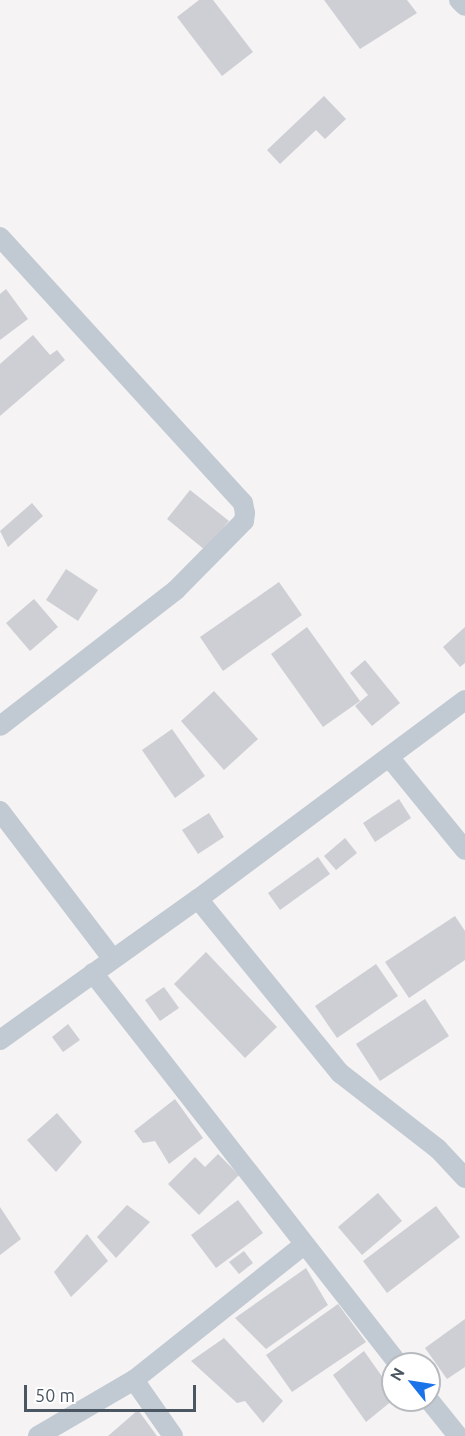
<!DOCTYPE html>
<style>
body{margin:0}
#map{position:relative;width:465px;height:1436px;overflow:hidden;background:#f5f3f3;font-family:Ubuntu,sans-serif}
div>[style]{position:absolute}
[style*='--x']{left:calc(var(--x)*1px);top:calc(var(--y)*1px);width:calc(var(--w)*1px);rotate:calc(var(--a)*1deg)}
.building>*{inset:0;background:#cdcfd5}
.street>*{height:20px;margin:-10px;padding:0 10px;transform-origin:10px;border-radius:10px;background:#c1cad2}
span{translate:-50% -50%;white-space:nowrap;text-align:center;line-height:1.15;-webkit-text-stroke:4.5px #fff;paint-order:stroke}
.north{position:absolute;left:381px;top:1352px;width:60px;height:60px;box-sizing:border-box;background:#fff;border:2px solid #b7bbc0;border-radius:50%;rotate:300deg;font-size:16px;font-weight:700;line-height:24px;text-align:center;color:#4a5661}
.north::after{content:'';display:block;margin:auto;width:21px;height:27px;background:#1a73e8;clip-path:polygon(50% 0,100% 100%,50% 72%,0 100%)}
.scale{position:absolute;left:24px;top:1385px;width:172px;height:27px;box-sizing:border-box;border:3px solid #4a5661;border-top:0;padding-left:8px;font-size:18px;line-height:21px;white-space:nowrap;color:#4a5661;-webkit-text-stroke:4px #fff;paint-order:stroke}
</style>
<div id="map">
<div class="building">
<div style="clip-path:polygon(199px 0,213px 0,253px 52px,222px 76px,177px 17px)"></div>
<div style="clip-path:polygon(324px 0,407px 0,417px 13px,360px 49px)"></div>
<div style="clip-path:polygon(324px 96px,346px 119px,325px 139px,316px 130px,280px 164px,267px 150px)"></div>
<div style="clip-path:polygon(6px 289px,28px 319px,0 340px,0 294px)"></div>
<div style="clip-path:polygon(33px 335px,50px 355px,57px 350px,65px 360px,0 416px,0 364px)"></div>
<div style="clip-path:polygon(190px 490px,229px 521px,205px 550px,167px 519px)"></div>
<div style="clip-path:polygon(32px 503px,43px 516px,8px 547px,0 531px)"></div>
<div style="clip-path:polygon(66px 569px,98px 590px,78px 621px,46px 600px)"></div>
<div style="clip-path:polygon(279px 582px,302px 615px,223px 671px,200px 637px)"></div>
<div style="clip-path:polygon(34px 599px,58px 627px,30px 651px,6px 623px)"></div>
<div style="clip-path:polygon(307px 627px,360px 701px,323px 727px,271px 654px)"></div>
<div style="clip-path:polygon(465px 627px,465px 663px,460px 667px,443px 647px)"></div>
<div style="clip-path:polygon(365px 660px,400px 703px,372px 726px,355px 706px,368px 695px,350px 673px)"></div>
<div style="clip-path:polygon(214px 691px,258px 739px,224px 770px,181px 721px)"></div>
<div style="clip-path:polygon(172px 729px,205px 776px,175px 798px,142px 750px)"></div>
<div style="clip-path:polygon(399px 799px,411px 818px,375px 842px,363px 823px)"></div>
<div style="clip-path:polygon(209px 813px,224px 837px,198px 854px,182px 830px)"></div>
<div style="clip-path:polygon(345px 838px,357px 853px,336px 870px,324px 856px)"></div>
<div style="clip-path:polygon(318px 857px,330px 874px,280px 910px,268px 893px)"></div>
<div style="clip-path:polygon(455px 916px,465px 931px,465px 960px,409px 998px,385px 962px)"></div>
<div style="clip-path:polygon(206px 952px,277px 1027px,245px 1058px,174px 984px)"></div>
<div style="clip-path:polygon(376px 964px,398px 996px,337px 1038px,315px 1006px)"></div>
<div style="clip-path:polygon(164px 987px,179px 1008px,160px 1021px,145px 1000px)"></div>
<div style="clip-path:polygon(425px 999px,449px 1036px,380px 1081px,356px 1044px)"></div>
<div style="clip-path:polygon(68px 1024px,80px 1040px,63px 1052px,52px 1037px)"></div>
<div style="clip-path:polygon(175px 1099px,203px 1138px,169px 1164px,155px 1141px,143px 1143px,134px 1131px)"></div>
<div style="clip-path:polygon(57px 1113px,82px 1142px,56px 1172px,27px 1140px)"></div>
<div style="clip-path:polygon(218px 1154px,239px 1175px,199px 1215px,168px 1184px,195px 1157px,205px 1167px)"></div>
<div style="clip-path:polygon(378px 1193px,402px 1221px,362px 1255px,338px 1227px)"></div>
<div style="clip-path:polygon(238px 1200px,263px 1233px,216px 1268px,191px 1235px)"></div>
<div style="clip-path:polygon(127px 1205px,150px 1222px,116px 1258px,97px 1237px)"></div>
<div style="clip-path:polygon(436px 1206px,460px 1237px,387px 1293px,363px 1261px)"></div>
<div style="clip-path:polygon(0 1207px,21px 1239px,0 1255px)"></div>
<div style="clip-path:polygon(87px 1234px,108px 1261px,71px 1297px,54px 1272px)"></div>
<div style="clip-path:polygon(244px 1251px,253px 1263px,239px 1274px,229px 1262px)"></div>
<div style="clip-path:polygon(306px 1268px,328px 1305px,266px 1349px,235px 1318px)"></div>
<div style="clip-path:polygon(338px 1304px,366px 1342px,292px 1392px,266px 1355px)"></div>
<div style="clip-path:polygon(465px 1319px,465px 1367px,447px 1379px,425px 1348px)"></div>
<div style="clip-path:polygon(224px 1338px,283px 1401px,263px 1423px,245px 1401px,237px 1403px,191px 1361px)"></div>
<div style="clip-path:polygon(364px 1351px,393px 1392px,393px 1400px,366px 1422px,333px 1375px)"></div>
<div style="clip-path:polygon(138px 1410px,157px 1436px,108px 1436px)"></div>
</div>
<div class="street">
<div style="--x:459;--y:0;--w:8;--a:45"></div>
<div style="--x:0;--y:237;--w:360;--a:47.6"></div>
<div style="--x:243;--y:503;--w:10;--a:79"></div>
<div style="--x:245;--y:513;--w:8;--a:97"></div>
<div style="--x:244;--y:521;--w:97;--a:134.6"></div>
<div style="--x:176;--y:590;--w:222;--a:142.3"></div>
<div style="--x:389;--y:757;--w:120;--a:50.7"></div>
<div style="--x:0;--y:811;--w:185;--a:52.7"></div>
<div style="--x:198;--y:899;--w:225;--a:50.8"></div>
<div style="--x:340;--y:1073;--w:124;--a:37.8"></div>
<div style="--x:438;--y:1149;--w:40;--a:47"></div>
<div style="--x:93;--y:973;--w:497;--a:52"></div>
<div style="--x:0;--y:1040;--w:243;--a:-35.5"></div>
<div style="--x:198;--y:899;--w:333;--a:-36.7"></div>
<div style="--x:134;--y:1380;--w:68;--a:55.1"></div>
<div style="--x:429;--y:1400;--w:46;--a:51.1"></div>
<div style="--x:38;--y:1436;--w:111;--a:-30.3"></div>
<div style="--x:134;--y:1380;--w:217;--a:-38.5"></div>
</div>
<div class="north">N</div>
<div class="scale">50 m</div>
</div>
